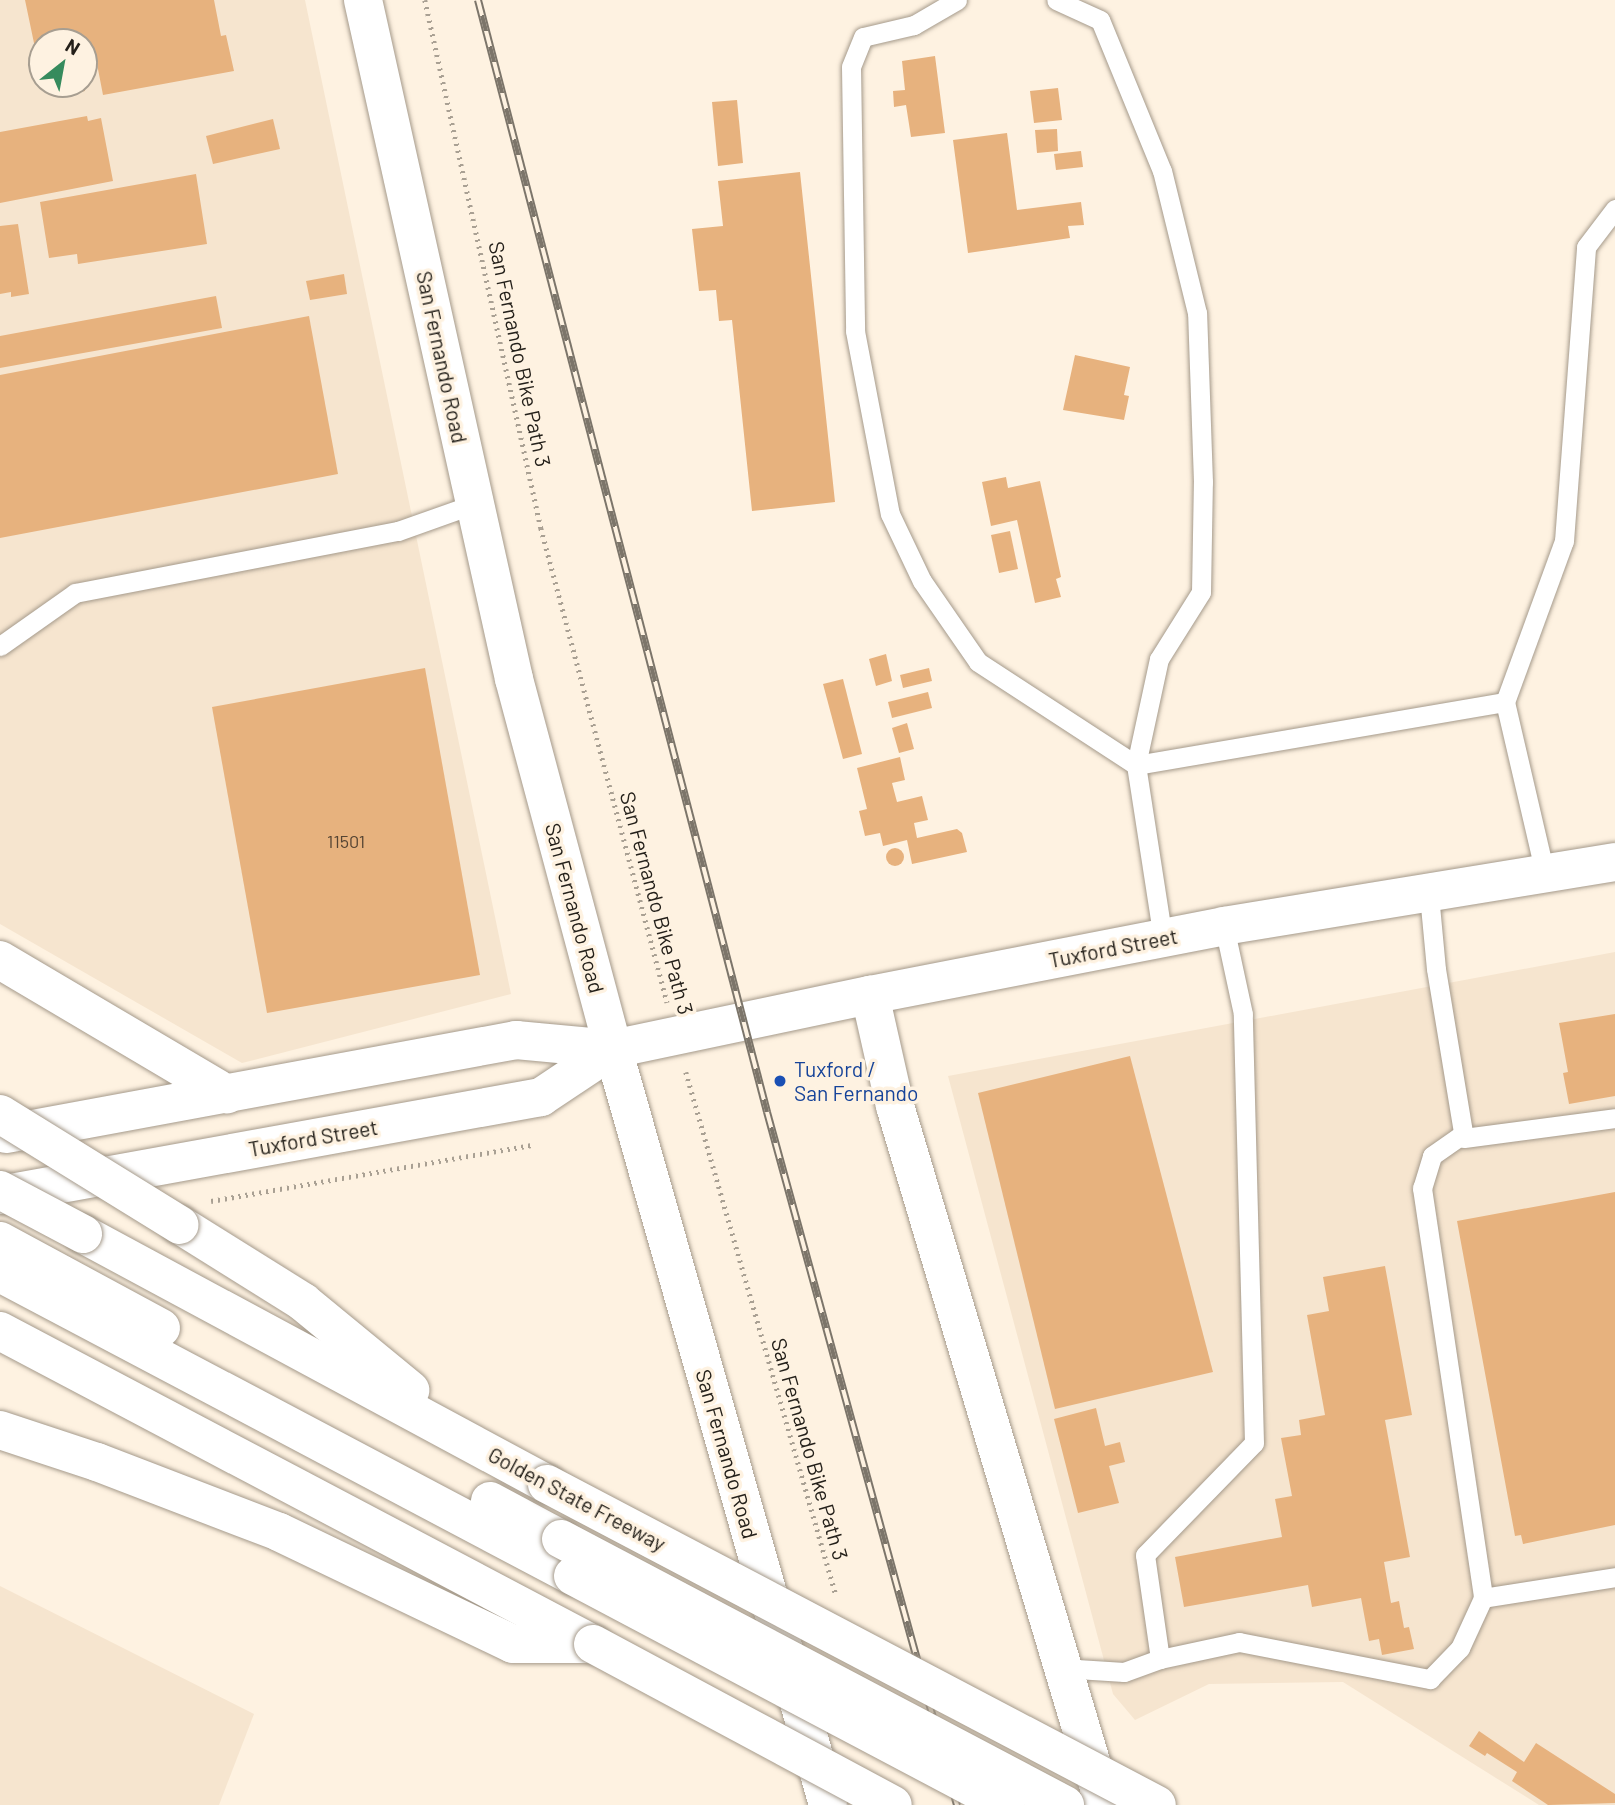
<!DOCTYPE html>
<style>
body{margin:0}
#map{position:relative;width:1615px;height:1805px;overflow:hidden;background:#fef2e1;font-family:Barlow,sans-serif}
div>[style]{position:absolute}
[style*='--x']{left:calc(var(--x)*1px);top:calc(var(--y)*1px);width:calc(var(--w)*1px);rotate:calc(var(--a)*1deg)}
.built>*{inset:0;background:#f6e5cf}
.building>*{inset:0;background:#e7b27e}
.round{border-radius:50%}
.path>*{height:4.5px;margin-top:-2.25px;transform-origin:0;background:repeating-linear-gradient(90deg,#a9a093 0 2px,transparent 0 7px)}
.roads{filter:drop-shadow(0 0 2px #a59a8b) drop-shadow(0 0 2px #a59a8b)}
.lane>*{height:19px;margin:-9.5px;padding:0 9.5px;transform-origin:9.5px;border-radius:9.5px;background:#fff}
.street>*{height:38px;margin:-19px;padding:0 19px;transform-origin:19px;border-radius:19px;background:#fff}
.primary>*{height:38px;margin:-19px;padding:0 19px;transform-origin:19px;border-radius:19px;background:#fff}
.highway>*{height:38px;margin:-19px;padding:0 19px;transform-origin:19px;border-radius:19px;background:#fff}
.rail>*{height:8px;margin-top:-4px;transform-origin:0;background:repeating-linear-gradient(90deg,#fef2e1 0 16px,#7c756a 0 32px);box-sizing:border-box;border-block:2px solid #7c756a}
.bridges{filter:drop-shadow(0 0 2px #a59a8b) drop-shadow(0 0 2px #a59a8b)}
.highway-bridge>*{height:38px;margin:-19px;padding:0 19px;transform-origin:19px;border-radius:19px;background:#fff}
.dots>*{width:19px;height:19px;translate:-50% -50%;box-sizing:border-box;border:4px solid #fef2e1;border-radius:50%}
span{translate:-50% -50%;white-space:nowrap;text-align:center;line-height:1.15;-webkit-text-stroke:7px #fef2e1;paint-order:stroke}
.number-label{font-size:18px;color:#543}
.number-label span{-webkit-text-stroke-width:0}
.street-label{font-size:21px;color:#24201a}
.transit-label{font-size:21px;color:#164399}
.left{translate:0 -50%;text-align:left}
.north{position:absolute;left:28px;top:28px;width:70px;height:70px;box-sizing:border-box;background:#fef2e1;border:2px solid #a79e91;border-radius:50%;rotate:31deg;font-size:19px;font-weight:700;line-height:28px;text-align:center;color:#24201a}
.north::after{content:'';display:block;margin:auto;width:24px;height:32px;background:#368b5d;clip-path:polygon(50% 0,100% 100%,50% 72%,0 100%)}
</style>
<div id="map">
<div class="built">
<div style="clip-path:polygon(evenodd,0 0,305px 0,511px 994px,242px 1063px,0 924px,0 0,42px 42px,84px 42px,84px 84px,42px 84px,42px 42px)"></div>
<div style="clip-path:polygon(1615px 952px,1615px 1805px,1539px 1805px,1343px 1682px,1209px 1684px,1135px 1720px,1113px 1694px,948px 1076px)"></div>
<div style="clip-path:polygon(0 1586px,254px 1714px,219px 1805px,0 1805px)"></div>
</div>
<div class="building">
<div style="clip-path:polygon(25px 0,214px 0,221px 36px,226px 35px,234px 71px,103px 95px,97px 64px,84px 67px,84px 42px,42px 42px,42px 66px,39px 67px)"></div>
<div style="clip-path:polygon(935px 56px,945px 133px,911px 137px,906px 105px,894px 107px,893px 91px,905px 90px,902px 61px)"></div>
<div style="clip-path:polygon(58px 84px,84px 84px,85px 91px,60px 96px)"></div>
<div style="clip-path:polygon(1058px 88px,1062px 120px,1034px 123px,1030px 91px)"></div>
<div style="clip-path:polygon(737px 100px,743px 163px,718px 166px,712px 102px)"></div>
<div style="clip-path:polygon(87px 116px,88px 121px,101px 118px,113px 181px,0 203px,0 132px)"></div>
<div style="clip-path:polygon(273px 119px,280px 149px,213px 164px,206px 136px)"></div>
<div style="clip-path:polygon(1057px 129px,1058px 151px,1037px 153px,1035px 130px)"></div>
<div style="clip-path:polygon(1007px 133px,1017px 210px,1081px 202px,1084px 225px,1068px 226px,1070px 238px,968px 253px,953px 140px)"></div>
<div style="clip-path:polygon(1081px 151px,1083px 167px,1056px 170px,1054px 154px)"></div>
<div style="clip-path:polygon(800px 172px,835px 502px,752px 511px,732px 320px,719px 321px,716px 290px,699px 291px,692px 229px,723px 226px,718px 181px)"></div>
<div style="clip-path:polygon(196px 174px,207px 244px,78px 264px,77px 254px,49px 258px,40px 202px)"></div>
<div style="clip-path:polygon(18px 224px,29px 294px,11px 297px,11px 292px,0 294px,0 226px)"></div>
<div style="clip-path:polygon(344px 274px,347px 294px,310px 300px,306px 281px)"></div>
<div style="clip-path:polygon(216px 296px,222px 328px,0 368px,0 336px)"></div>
<div style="clip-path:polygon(309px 316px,338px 474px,0 538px,0 375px)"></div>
<div style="clip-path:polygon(1075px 355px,1130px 367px,1124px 395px,1129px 396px,1124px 420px,1063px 410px)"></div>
<div style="clip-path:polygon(1006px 477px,1008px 488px,1040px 481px,1061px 577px,1056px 579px,1061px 597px,1035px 603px,1017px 520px,991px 526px,982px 482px)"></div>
<div style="clip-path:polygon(1010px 531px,1018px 569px,999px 573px,991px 535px)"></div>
<div style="clip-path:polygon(886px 654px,892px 681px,876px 686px,869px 659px)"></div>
<div style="clip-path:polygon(425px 668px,480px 975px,267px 1013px,212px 707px)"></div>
<div style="clip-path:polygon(929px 668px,932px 681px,903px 688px,900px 675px)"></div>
<div style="clip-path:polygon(843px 679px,862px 754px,843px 759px,823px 684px)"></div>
<div style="clip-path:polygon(928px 692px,932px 708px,892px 718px,888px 702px)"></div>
<div style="clip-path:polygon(907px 723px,914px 749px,899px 753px,892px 728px)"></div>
<div style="clip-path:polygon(900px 757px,905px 780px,892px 783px,897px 802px,922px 796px,928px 820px,914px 823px,917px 838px,957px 829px,962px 833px,967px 852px,912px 864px,907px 840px,883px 846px,880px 833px,865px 836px,859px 811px,867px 809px,857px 768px)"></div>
<div class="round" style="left:886px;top:848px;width:18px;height:18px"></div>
<div style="clip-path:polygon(1615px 1014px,1615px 1096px,1569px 1104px,1563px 1073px,1568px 1072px,1559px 1023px)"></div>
<div style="clip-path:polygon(1130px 1056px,1213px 1372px,1055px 1409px,978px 1093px)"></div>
<div style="clip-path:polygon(1615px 1192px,1615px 1525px,1523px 1544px,1521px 1535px,1515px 1536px,1457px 1221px)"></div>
<div style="clip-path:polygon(1385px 1266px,1412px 1415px,1385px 1420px,1410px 1557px,1384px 1562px,1391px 1603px,1399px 1601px,1404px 1628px,1409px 1627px,1414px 1649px,1382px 1655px,1379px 1639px,1369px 1641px,1361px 1598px,1312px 1607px,1308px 1585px,1184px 1607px,1175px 1557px,1282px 1537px,1275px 1499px,1292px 1496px,1281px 1438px,1301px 1435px,1299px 1420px,1325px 1415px,1307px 1315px,1329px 1311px,1323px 1277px)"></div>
<div style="clip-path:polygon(1096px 1408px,1105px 1446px,1120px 1442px,1125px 1462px,1109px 1466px,1119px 1503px,1078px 1513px,1054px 1419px)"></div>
<div style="clip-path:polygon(1479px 1731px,1524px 1762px,1536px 1743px,1615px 1794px,1615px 1803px,1548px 1805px,1512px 1781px,1517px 1772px,1487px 1753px,1485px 1756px,1469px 1746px)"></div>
</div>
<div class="path">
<div style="--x:425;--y:0;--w:541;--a:77.61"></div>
<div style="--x:541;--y:528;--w:491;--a:75.1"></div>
<div style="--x:686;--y:1072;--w:544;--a:74"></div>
<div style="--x:211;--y:1201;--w:327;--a:-9.9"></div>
</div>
<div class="roads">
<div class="lane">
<div style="--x:957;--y:0;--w:50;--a:149.8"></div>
<div style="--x:914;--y:25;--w:52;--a:166.8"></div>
<div style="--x:863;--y:37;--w:32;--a:112"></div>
<div style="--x:851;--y:67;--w:264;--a:89.1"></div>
<div style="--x:855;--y:331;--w:186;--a:79.2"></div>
<div style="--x:890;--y:514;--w:74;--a:64.5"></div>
<div style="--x:922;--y:581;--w:98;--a:55.3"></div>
<div style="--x:978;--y:662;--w:189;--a:33.1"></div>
<div style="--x:1136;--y:765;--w:108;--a:-77.8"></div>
<div style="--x:1159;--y:659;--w:79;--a:-57.9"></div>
<div style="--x:1201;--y:592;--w:110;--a:-89"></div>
<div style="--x:1203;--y:482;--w:169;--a:-92"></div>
<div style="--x:1197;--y:313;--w:146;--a:-103.8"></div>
<div style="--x:1162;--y:171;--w:163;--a:-112.3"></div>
<div style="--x:1100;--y:20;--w:48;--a:-155.6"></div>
<div style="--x:0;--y:646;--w:92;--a:-35.2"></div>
<div style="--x:75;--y:593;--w:329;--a:-10.9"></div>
<div style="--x:398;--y:531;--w:81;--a:-19.6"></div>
<div style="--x:1505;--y:702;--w:171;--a:-69.9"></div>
<div style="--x:1564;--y:541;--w:295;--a:-85.7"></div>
<div style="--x:1586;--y:247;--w:48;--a:-52.7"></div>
<div style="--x:1429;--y:895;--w:74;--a:84.6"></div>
<div style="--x:1436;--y:969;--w:171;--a:80.6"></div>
<div style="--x:1464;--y:1138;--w:152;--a:-7.5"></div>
<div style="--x:1163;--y:939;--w:176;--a:-98.8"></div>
<div style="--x:1136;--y:765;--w:374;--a:-9.7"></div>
<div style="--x:1505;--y:702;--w:177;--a:76.9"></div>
<div style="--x:1463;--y:1134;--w:38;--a:145"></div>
<div style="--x:1432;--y:1156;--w:34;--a:107"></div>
<div style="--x:1422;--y:1188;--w:415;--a:81.5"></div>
<div style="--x:1483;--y:1598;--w:134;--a:-9"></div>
<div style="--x:1160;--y:1659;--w:81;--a:-12.1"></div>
<div style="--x:1239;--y:1642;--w:195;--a:11"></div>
<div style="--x:1430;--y:1679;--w:43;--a:-45.9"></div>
<div style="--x:1460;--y:1648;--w:55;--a:-65.3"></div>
<div style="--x:1061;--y:1668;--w:63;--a:3.6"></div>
<div style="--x:1124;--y:1672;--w:38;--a:-20"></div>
<div style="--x:1160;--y:1659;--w:105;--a:-98.2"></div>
<div style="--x:1145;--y:1555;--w:156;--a:-45.8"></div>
<div style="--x:1254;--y:1443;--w:429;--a:-91.5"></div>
<div style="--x:1243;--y:1014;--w:90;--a:-102.2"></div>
</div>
<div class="street">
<div style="--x:870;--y:995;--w:114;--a:77.3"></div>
<div style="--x:895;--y:1106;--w:730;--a:73.35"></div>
</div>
<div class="primary">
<div style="--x:363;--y:0;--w:696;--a:77.46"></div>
<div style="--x:514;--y:679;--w:383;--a:75"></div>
<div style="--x:613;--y:1049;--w:786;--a:74.12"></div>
<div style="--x:6;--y:1134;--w:519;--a:-10.44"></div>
<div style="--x:516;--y:1040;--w:97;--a:5.3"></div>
<div style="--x:613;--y:1049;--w:263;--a:-11.9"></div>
<div style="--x:870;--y:995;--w:361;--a:-11"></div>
<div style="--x:1224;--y:926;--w:396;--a:-9.3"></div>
<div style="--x:0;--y:1195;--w:550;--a:-10.27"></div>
<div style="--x:541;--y:1097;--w:87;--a:-33.7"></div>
</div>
<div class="highway">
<div style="--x:0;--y:960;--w:264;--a:30.6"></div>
<div style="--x:180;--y:1225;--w:145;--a:32"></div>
<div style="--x:303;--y:1302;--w:139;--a:39.4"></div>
<div style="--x:83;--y:1234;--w:527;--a:28.32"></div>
<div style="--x:0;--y:1241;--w:183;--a:28.4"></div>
<div style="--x:0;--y:1273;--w:648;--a:27.87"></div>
<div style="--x:0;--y:1331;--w:671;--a:27.83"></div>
<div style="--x:0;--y:1430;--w:102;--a:18.3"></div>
<div style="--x:97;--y:1462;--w:195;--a:21"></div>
<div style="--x:279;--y:1532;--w:259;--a:25.6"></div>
<div style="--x:513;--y:1644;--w:75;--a:0"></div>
<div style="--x:490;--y:1501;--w:81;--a:28.2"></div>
</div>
</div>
<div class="rail">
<div style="--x:478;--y:0;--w:1149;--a:75.43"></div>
<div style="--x:767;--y:1112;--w:719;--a:74.67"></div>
</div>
<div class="bridges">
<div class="highway-bridge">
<div style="--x:0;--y:1114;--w:211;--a:31.7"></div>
<div style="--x:0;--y:1190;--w:94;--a:27.9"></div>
<div style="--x:547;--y:1484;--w:689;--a:27.75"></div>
<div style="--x:561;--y:1539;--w:570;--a:27.82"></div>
<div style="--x:573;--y:1576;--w:489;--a:27.9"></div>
<div style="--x:593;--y:1644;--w:340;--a:28.2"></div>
</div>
</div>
<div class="dots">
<div style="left:780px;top:1081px;background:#1a4fb4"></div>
</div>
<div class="number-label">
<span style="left:346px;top:841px">11501</span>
</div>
<div class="street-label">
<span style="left:520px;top:354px;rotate:78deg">San Fernando Bike Path 3</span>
<span style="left:442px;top:357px;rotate:78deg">San Fernando Road</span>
<span style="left:657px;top:903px;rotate:75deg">San Fernando Bike Path 3</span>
<span style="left:575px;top:908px;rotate:75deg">San Fernando Road</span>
<span style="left:1113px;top:948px;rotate:-11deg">Tuxford Street</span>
<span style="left:313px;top:1138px;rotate:-10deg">Tuxford Street</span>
<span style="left:810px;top:1449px;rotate:74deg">San Fernando Bike Path 3</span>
<span style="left:727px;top:1454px;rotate:74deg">San Fernando Road</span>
<span style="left:577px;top:1499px;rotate:28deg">Golden State Freeway</span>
</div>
<div class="transit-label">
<span class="left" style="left:794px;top:1081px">Tuxford /<br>San Fernando</span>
</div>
<div class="north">N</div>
</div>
